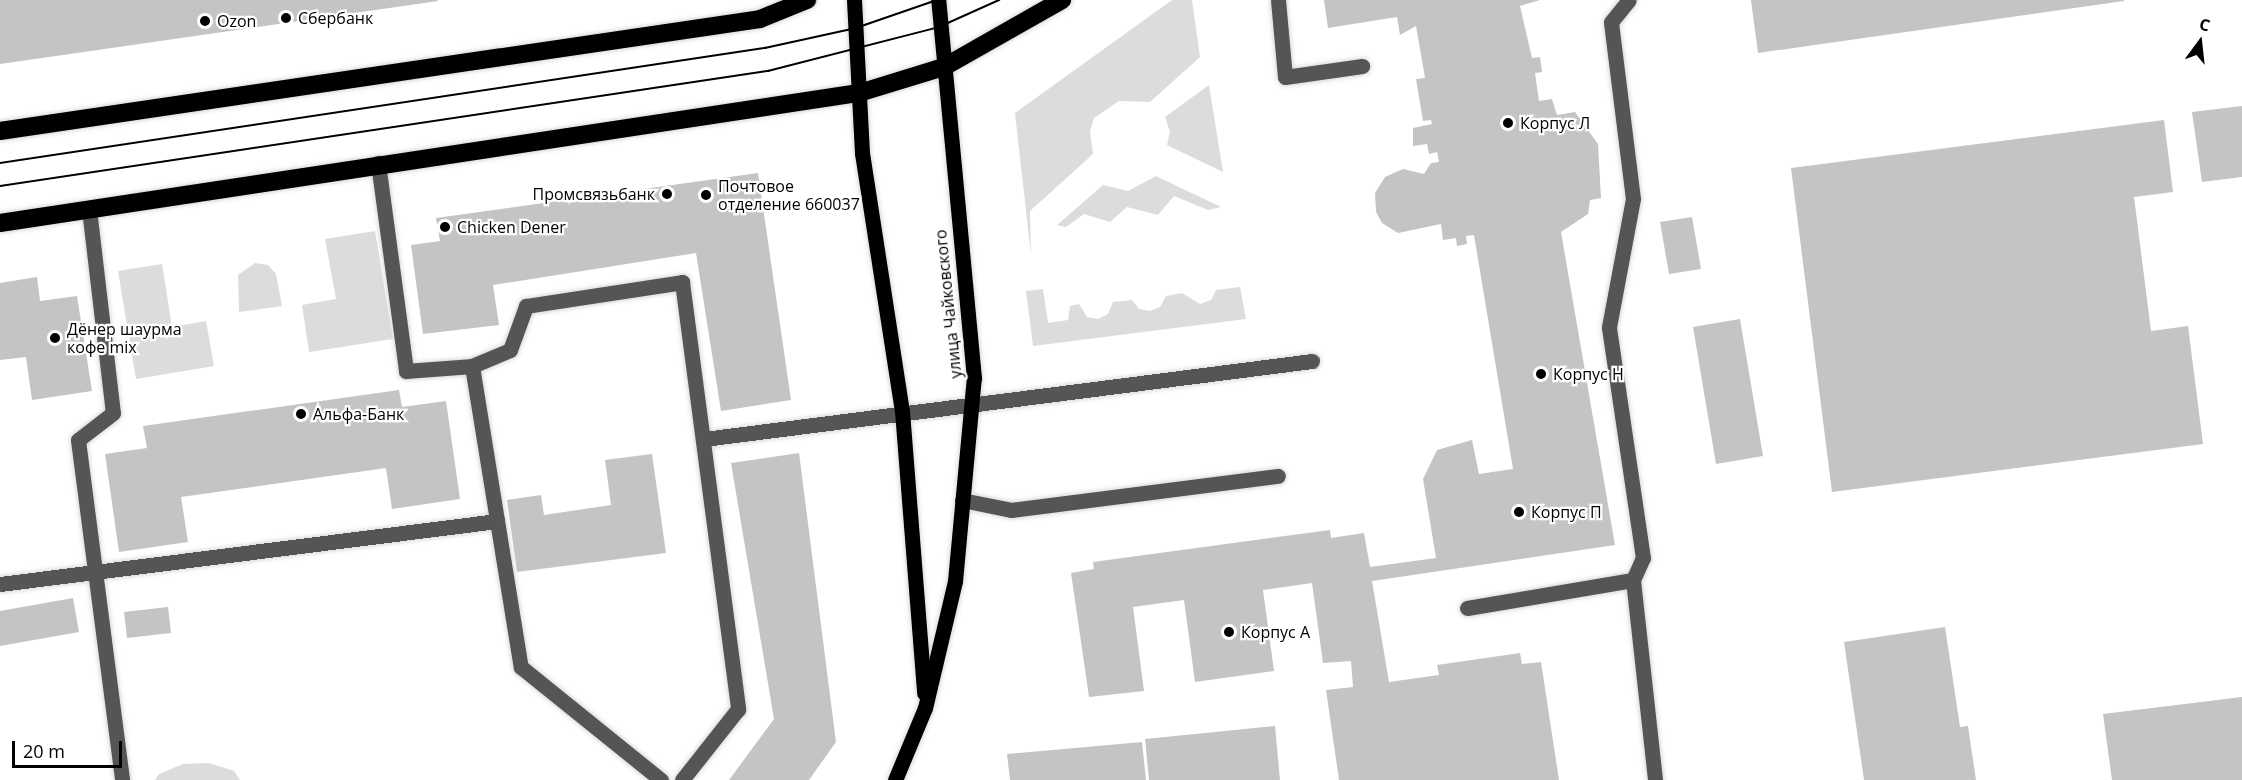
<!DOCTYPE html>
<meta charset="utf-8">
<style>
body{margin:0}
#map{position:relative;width:2242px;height:780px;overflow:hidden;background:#fff;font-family:"Open Sans",sans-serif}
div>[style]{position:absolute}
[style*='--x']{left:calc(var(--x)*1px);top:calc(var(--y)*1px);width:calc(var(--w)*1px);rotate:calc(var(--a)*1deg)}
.green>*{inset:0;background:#dcdcdc}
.building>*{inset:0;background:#c4c4c4}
.roads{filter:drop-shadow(0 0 2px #dbdbdb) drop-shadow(0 0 2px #dbdbdb)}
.minor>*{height:15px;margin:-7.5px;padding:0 7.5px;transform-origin:7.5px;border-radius:7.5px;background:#555}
.major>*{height:15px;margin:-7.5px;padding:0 7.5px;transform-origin:7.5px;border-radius:7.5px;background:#000}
.highway>*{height:18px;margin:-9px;padding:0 9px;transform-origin:9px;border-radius:9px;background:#000}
.tram>*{height:1.5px;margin:-0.75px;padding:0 0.75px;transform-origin:0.75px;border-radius:0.75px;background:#000}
.dots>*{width:16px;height:16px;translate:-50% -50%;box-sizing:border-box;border:3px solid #fff;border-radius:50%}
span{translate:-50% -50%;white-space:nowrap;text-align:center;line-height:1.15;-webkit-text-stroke:4.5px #fff;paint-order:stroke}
.poi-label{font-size:16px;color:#000}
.left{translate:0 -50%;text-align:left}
.right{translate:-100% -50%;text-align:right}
.street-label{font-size:16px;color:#000}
.north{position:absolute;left:2170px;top:12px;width:60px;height:60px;-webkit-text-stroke:4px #fff;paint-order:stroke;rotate:15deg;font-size:16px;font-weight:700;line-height:24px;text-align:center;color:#000}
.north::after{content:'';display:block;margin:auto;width:21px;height:27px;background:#000;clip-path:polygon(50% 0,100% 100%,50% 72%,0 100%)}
.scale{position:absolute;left:12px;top:741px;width:110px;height:27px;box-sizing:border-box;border:3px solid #000;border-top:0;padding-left:8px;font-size:18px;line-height:21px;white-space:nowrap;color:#000;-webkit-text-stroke:4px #fff;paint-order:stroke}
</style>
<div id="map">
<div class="green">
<div style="clip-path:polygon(1172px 0,1192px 0,1200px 57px,1150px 102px,1119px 101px,1094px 118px,1090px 131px,1093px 154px,1030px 211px,1031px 255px,1015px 113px)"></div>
<div style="clip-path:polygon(1209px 85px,1223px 172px,1167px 145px,1170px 132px,1165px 117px)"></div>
<div style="clip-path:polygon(1156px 176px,1221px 207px,1208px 210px,1174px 196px,1158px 215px,1127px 207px,1110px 222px,1084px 214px,1066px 227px,1057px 225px,1103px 185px,1128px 191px)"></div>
<div style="clip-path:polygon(375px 231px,393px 339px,309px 352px,302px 305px,336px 299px,325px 239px)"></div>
<div style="clip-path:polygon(255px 263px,268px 265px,276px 274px,282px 306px,239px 312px,238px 275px)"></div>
<div style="clip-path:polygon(162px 264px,172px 327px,206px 321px,214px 366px,136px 379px,118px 271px)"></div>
<div style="clip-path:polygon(1240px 287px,1246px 319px,1033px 346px,1026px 291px,1043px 289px,1048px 323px,1068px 320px,1070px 306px,1079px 304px,1087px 317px,1098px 319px,1108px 314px,1113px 302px,1132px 300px,1139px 309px,1150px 311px,1160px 307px,1166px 296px,1182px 293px,1200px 304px,1211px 300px,1216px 290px)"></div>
<div style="clip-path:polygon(209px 763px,234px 771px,240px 780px,155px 780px,159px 774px,183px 764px)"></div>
</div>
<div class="building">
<div style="clip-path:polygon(0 0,438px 0,438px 1px,0 64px)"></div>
<div style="clip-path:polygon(1324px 0,1540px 0,1520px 6px,1532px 58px,1540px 57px,1542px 72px,1535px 73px,1539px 101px,1552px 99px,1557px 115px,1575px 112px,1598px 144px,1601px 198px,1590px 200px,1588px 214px,1561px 232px,1615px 545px,1372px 581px,1389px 682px,1439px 675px,1437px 665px,1520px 653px,1522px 664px,1541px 662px,1559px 780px,1339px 780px,1326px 690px,1353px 687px,1351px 661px,1323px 663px,1312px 583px,1263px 590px,1274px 671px,1195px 682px,1184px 600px,1133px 607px,1144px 691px,1089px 697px,1071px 573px,1094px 569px,1093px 562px,1330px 530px,1331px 538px,1364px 533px,1370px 567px,1436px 558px,1423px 479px,1437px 450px,1472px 440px,1479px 474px,1513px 469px,1474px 235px,1466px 236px,1467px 244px,1457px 246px,1456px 238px,1443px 240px,1441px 224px,1398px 233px,1382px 223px,1376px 212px,1375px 193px,1385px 177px,1403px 169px,1424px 174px,1431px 163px,1439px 162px,1437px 152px,1429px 154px,1427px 144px,1413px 146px,1413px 128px,1432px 124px,1431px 120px,1423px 121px,1416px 79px,1425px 78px,1416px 26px,1400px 35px,1397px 17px,1328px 28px)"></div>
<div style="clip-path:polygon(1751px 0,2124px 0,2124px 1px,1758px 53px)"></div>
<div style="clip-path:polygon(2242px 106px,2242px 177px,2202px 182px,2192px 112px)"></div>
<div style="clip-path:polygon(2164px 120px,2173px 192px,2134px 197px,2151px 331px,2188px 326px,2203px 444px,1832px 492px,1791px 168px)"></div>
<div style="clip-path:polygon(758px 173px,791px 400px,721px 411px,696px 253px,493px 285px,499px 325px,423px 334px,411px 245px,440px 241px,436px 218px)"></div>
<div style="clip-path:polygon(1692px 217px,1701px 269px,1669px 274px,1660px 222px)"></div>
<div style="clip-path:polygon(37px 277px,40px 301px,77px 296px,92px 391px,32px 400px,26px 357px,0 360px,0 283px)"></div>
<div style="clip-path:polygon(1740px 319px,1763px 456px,1716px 464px,1693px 327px)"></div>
<div style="clip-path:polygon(399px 390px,402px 407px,446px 401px,460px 499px,392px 509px,386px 468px,181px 497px,188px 542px,119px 552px,105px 454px,147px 448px,143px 426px)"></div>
<div style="clip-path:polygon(799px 453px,836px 742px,809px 780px,729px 780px,774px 719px,731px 463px)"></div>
<div style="clip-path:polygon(652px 454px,666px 553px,517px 572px,507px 500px,541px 495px,544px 515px,611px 505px,605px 460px)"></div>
<div style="clip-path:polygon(73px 598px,79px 632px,0 646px,0 611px)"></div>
<div style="clip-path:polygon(168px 607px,171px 633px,127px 638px,124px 612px)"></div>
<div style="clip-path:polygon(1945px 627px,1960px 727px,1968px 726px,1976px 780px,1864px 780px,1844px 642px)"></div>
<div style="clip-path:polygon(2242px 697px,2242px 780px,2112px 780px,2103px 714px)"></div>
<div style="clip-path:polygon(1275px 726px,1280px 780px,1149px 780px,1145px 739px)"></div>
<div style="clip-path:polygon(1142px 742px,1146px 780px,1010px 780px,1007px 754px)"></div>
</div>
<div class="roads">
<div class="minor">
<div style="--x:1278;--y:0;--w:77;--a:84.8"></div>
<div style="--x:1285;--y:77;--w:78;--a:-8.1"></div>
<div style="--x:378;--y:163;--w:210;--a:82.3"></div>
<div style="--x:406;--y:371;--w:66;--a:-4.3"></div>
<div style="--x:472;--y:366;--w:305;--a:80.8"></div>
<div style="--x:521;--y:667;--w:180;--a:38.9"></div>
<div style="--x:89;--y:209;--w:205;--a:83.3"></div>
<div style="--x:113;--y:413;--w:44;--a:142.4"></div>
<div style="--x:78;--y:440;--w:343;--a:82.6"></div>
<div style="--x:472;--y:366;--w:41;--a:-22.8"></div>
<div style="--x:510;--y:350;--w:47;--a:-70"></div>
<div style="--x:526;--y:306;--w:158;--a:-8.7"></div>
<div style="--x:682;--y:282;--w:431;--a:82.5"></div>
<div style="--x:738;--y:709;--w:90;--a:128.3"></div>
<div style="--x:704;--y:439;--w:613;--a:-7.31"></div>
<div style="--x:962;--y:500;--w:50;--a:11.5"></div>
<div style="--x:1011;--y:510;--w:269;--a:-7.3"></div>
<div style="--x:1633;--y:580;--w:201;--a:83.7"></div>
<div style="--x:0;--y:584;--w:501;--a:-7.22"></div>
<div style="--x:1467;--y:608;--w:168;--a:-9.6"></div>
<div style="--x:1633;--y:580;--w:24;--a:-66"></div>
<div style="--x:1643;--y:558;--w:233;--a:-98.4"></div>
<div style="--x:1609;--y:327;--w:130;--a:-79.4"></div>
<div style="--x:1633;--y:199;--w:178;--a:-97.1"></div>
<div style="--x:1611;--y:22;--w:28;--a:-51"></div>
</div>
<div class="major">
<div style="--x:854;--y:0;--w:153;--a:87"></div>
<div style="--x:862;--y:153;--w:261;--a:81.2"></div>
<div style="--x:902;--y:411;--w:283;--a:85.5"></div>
<div style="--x:895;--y:780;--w:78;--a:-67.4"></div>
<div style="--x:925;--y:708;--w:130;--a:-76.7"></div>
<div style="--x:955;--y:581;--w:204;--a:-84.7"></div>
<div style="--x:974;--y:378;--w:380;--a:-95.4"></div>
</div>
<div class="highway">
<div style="--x:0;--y:131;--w:768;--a:-8.38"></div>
<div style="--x:760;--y:19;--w:51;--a:-22"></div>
<div style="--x:0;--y:223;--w:869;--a:-8.61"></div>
<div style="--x:859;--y:93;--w:89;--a:-17"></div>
<div style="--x:944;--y:67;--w:136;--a:-29.6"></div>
</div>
</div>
<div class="tram">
<div style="--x:0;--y:163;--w:774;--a:-8.55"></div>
<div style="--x:765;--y:48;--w:93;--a:-12.4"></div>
<div style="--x:856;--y:28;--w:86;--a:-19.1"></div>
<div style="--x:0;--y:186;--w:777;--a:-8.52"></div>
<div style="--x:768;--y:71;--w:177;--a:-14.4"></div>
<div style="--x:939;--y:27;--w:66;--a:-24.2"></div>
</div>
<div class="dots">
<div style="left:286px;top:18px;background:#000"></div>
<div style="left:205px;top:21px;background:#000"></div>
<div style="left:1508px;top:123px;background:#000"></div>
<div style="left:667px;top:194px;background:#000"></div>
<div style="left:706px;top:195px;background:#000"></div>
<div style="left:445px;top:227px;background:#000"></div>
<div style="left:55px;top:338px;background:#000"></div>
<div style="left:1541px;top:374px;background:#000"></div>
<div style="left:301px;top:414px;background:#000"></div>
<div style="left:1519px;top:512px;background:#000"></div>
<div style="left:1229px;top:632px;background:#000"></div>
</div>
<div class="poi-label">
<span class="left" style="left:298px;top:18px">Сбербанк</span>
<span class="left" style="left:217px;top:21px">Ozon</span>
<span class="left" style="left:1520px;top:123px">Корпус Л</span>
<span class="left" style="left:718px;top:195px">Почтовое<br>отделение 660037</span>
<span class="right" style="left:655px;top:194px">Промсвязьбанк</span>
<span class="left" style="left:457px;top:227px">Chicken Dener</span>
<span class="left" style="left:67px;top:338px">Дёнер шаурма<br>кофе mix</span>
<span class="left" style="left:1553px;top:374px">Корпус Н</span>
<span class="left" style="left:313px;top:414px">Альфа-Банк</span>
<span class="left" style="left:1531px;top:512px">Корпус П</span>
<span class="left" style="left:1241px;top:632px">Корпус А</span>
</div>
<div class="street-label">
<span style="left:948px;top:304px;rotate:-96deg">улица Чайковского</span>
</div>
<div class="north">С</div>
<div class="scale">20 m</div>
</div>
